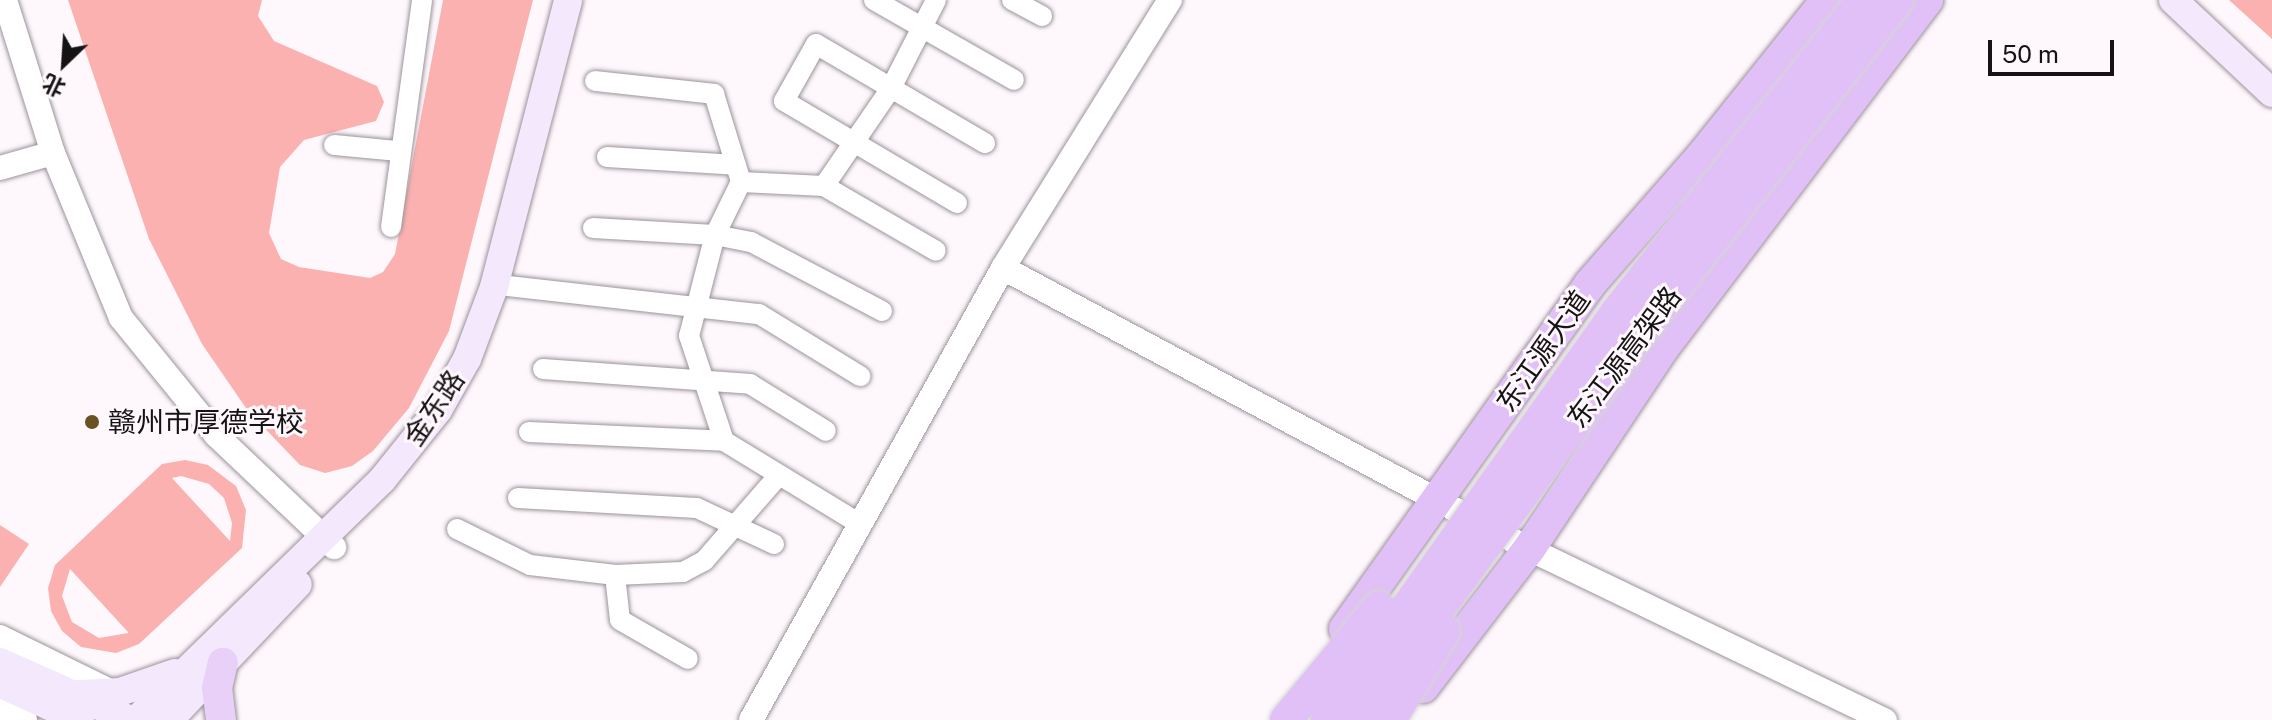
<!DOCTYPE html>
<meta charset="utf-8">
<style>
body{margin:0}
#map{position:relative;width:2272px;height:720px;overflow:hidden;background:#fef8fd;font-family:"Public Sans","Noto Sans SC",sans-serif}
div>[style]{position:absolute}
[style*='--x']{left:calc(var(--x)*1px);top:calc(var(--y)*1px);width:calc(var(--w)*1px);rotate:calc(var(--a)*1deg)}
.green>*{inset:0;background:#fcb1b1}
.roads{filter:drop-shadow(0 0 2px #9c939a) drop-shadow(0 0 2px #9c939a)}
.minor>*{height:20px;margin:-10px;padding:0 10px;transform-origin:10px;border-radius:10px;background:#fff}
.tertiary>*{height:24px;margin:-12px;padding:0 12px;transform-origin:12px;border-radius:12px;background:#fff}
.secondary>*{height:28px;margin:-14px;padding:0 14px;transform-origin:14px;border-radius:14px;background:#f3e8fc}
.primary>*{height:30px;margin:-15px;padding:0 15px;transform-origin:15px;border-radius:15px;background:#e8d0f8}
.trunk>*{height:32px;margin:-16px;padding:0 16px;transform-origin:16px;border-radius:16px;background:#e0c0f6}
.bridges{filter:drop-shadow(0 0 2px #d5d5d5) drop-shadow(0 0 2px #d5d5d5)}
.trunk-bridge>*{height:32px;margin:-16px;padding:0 16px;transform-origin:16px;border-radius:16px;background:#e0c0f6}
.dots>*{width:22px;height:22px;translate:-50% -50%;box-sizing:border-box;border:4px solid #fef8fd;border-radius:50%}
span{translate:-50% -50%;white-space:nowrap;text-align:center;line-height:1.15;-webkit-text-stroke:6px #fef8fd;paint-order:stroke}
.street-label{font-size:28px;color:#161315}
.poi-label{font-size:28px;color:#161315}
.left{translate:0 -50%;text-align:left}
.north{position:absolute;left:24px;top:24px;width:80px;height:80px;-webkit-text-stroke:6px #fef8fd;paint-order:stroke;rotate:205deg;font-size:22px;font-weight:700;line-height:32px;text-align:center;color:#161315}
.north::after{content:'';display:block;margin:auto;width:28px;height:36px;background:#161315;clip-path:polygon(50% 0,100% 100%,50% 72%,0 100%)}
.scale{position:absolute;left:1988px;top:40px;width:126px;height:36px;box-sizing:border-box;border:4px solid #161315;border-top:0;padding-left:10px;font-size:24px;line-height:28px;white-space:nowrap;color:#161315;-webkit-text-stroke:6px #fef8fd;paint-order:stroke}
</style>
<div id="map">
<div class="green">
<div style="clip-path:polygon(68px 0,262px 0,258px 16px,274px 41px,377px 86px,384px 102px,376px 121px,304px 140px,280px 167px,269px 233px,281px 259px,299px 267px,370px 278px,383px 272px,395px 254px,443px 0,533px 0,449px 331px,409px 408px,373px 451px,352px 466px,325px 473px,300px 465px,248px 411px,202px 344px,149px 239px)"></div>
<div style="clip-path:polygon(2229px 0,2272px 0,2272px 39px)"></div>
<div style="clip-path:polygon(evenodd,185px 460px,208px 465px,236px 486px,246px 510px,242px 548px,139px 644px,116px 653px,81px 647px,62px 631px,51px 611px,48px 588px,55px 565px,162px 464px,185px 460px,181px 476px,209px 484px,224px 498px,232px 523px,230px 541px,172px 478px,181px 476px,185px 460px,70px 569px,128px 632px,128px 633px,99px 638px,72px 622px,62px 596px,70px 569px)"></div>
<div style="clip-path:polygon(0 525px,29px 544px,0 587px)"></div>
</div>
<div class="roads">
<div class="minor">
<div style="--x:874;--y:0;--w:161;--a:29.7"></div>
<div style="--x:1012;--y:0;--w:34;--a:28"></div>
<div style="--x:595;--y:81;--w:120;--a:6.2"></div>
<div style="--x:714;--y:94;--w:92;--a:72.9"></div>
<div style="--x:334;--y:145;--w:63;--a:5.4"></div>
<div style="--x:607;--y:157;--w:129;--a:3.5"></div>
<div style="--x:824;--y:186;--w:119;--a:-55.6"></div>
<div style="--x:891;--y:88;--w:99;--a:-62.9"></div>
<div style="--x:957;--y:203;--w:201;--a:-149.5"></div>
<div style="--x:784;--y:101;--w:65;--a:-60.7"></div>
<div style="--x:816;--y:44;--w:196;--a:30.4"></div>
<div style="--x:391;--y:227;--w:229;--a:-82.2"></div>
<div style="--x:593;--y:228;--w:122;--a:3.3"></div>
<div style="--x:715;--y:235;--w:37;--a:11"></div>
<div style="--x:751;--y:242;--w:148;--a:27.8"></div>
<div style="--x:508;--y:286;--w:253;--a:6.4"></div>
<div style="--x:759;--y:314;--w:119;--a:31.5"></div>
<div style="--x:543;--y:369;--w:208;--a:4.1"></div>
<div style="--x:750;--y:384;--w:89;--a:31.7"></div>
<div style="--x:529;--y:432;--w:195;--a:2.6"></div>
<div style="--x:724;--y:441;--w:159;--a:31.4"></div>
<div style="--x:724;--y:441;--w:111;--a:-108.4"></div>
<div style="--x:689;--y:336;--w:104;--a:-75.6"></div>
<div style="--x:715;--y:235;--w:59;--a:-63.9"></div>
<div style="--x:741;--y:182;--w:83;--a:2.8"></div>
<div style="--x:824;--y:186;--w:129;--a:30.1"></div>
<div style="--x:518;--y:498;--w:179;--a:3.2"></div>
<div style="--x:697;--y:508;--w:85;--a:25.1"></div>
<div style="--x:457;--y:529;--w:81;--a:26.3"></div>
<div style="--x:530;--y:565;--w:86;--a:6.7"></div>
<div style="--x:615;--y:575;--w:68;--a:-2.5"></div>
<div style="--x:683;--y:572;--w:24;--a:-28"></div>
<div style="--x:704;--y:561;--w:114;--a:-48.9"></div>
<div style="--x:615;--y:575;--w:45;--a:83.7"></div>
<div style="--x:620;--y:620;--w:78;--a:29.8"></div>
</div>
<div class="tertiary">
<div style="--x:5;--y:0;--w:160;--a:72.6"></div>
<div style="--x:53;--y:153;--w:178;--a:67.6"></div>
<div style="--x:121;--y:318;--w:151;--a:50.9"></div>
<div style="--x:216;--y:435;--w:163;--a:43.5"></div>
<div style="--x:0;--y:168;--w:55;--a:-15.8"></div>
<div style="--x:1003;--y:268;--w:596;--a:28.11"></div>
<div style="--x:1529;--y:549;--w:395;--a:25.7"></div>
<div style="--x:0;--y:637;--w:127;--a:26.2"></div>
<div style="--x:0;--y:707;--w:28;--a:27"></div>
<div style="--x:751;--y:720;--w:518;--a:-60.86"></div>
<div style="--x:1003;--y:268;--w:316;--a:-58.1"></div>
</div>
<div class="secondary">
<div style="--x:2173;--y:0;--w:136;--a:43.2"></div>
<div style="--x:0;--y:662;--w:143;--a:23.9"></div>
<div style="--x:1;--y:684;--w:87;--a:24.5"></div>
<div style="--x:80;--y:694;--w:40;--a:-2.9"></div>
<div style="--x:120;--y:692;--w:58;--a:-19.1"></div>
<div style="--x:136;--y:720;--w:344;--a:-44.3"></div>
<div style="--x:382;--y:480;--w:90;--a:-51.3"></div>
<div style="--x:438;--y:410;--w:59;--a:-60.4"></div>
<div style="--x:467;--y:359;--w:77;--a:-69.4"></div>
<div style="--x:494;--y:287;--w:296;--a:-75.5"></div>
<div style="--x:169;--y:720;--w:187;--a:-46.5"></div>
</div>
<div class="primary">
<div style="--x:221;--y:720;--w:32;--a:-97"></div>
<div style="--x:217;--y:688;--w:26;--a:-77"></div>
</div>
<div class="trunk">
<div style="--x:1345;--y:629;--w:423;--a:-54.6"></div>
<div style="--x:1590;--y:284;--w:170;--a:-48.8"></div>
<div style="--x:1702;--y:156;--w:200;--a:-51.3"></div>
<div style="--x:1423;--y:687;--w:174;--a:-52.5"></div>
<div style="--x:1529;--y:549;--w:242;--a:-56.3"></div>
<div style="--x:1663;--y:348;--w:437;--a:-52.8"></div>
</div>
</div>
<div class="bridges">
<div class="trunk-bridge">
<div style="--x:1286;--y:720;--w:146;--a:-50.5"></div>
<div style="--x:1327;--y:720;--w:499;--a:-54.6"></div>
<div style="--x:1616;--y:313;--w:399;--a:-51.7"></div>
<div style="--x:1358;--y:720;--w:489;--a:-53.9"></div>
<div style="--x:1646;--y:325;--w:411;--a:-52.3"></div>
<div style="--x:1390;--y:720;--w:104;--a:-58.8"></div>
</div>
</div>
<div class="dots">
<div style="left:92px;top:422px;background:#685322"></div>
</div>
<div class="street-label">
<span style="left:1543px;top:351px;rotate:-55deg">东江源大道</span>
<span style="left:1624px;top:357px;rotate:-53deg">东江源高架路</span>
<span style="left:434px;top:408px;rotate:-56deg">金东路</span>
</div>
<div class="poi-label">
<span class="left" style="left:108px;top:422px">赣州市厚德学校</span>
</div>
<div class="north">北</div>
<div class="scale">50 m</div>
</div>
